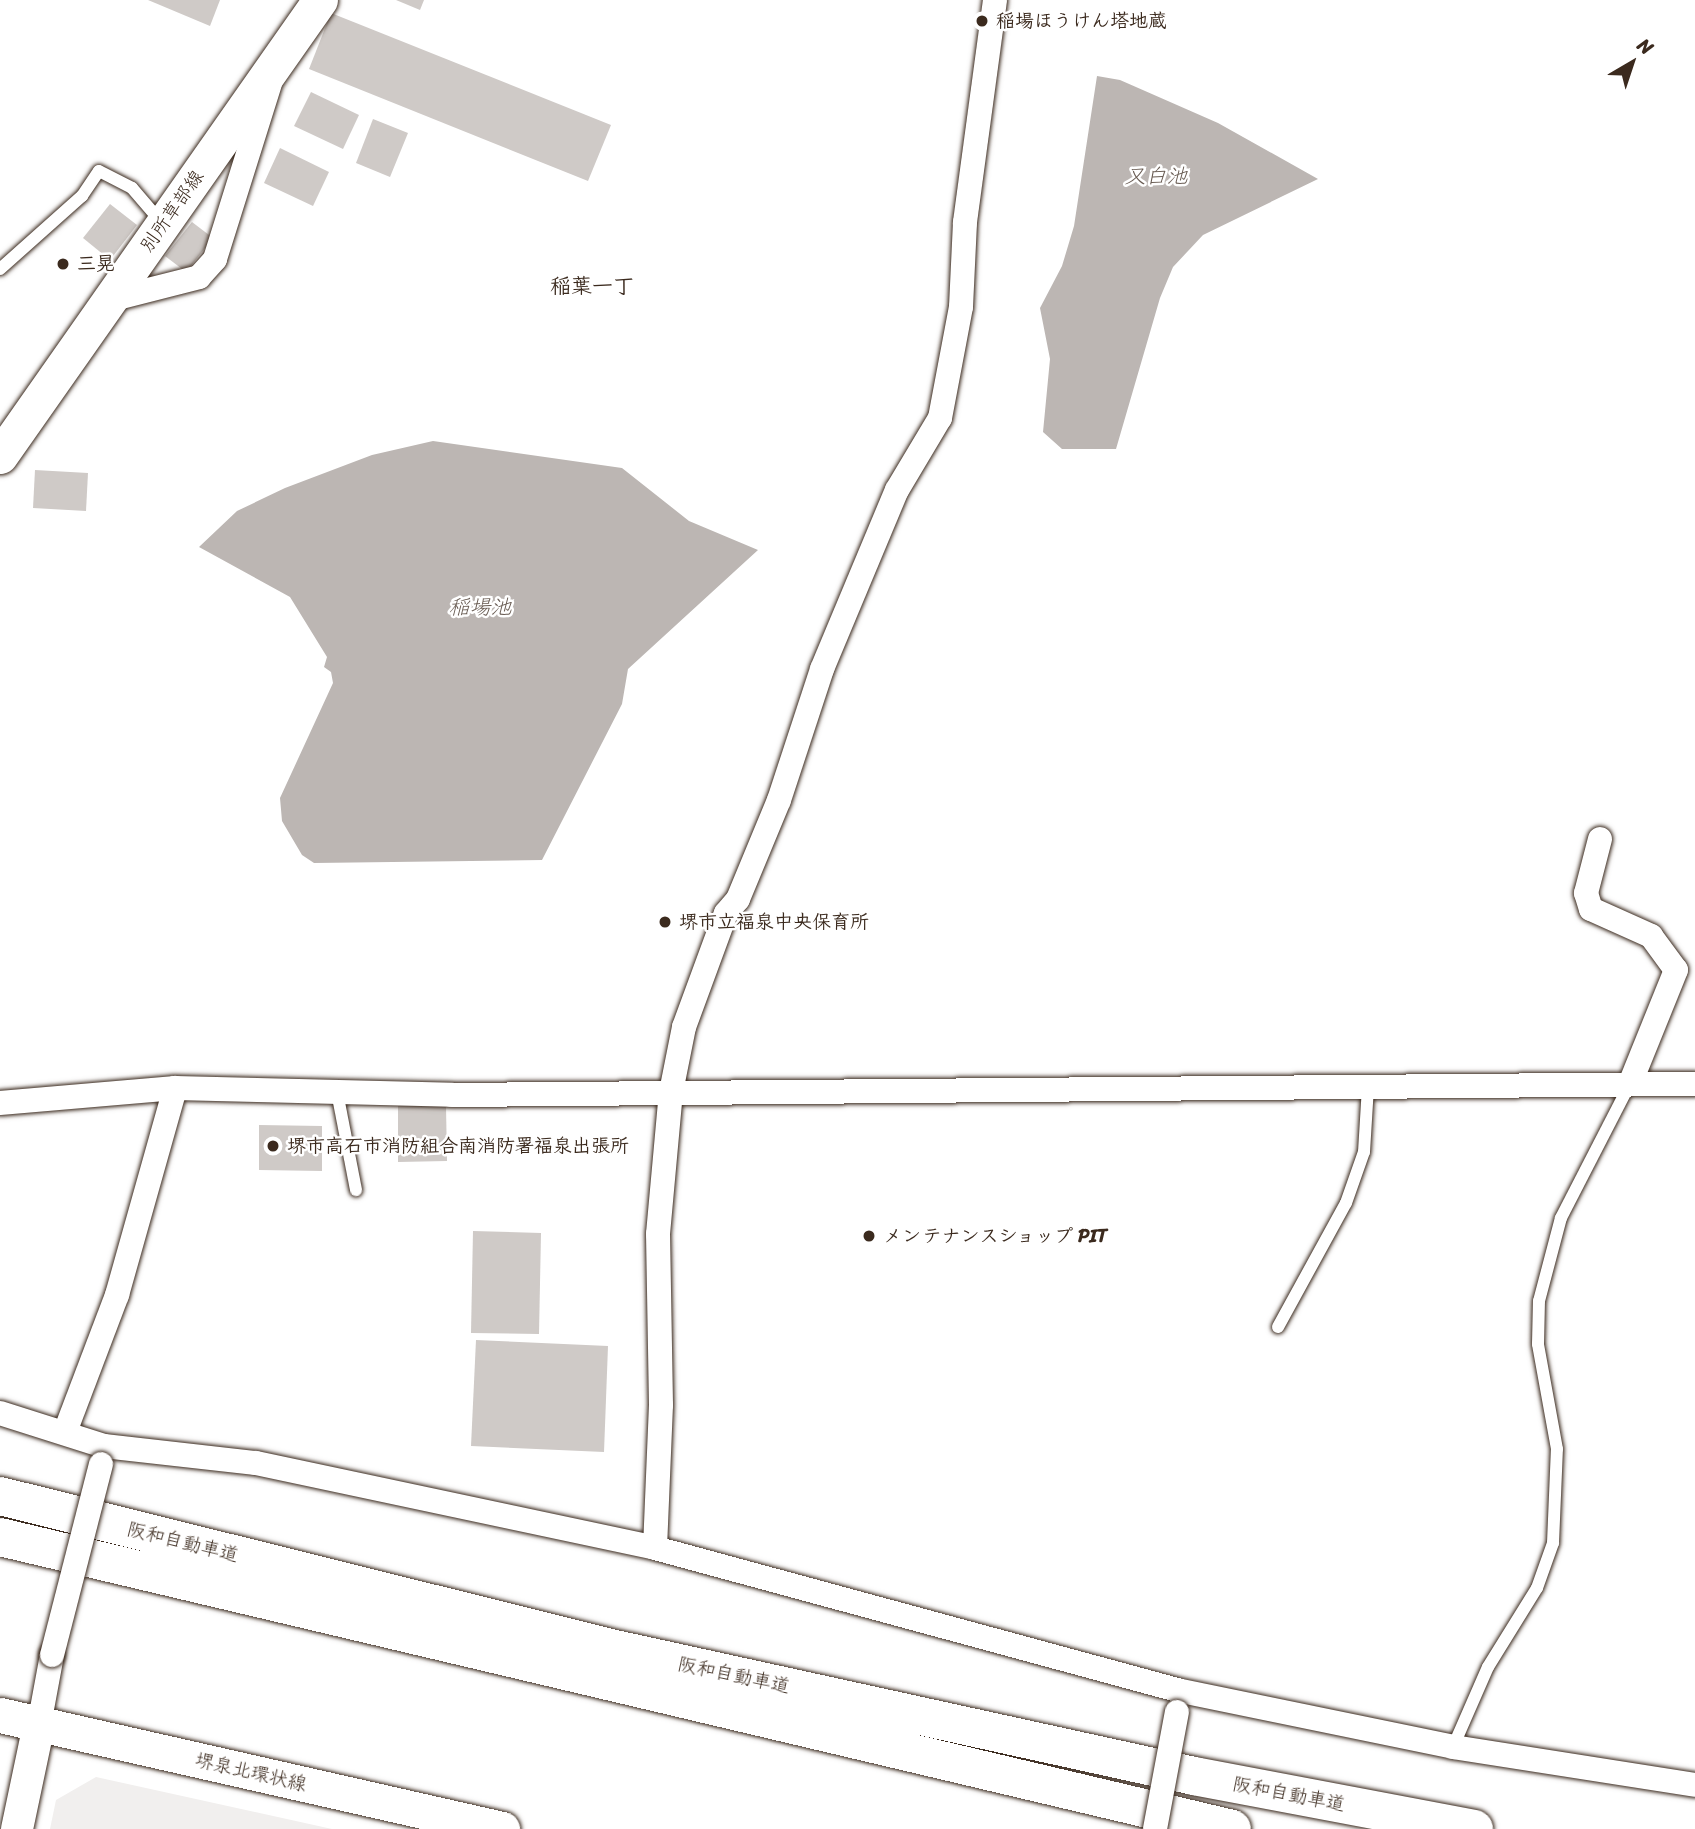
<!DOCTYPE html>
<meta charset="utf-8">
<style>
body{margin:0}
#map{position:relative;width:1695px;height:1829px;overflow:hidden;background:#fff;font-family:Sriracha,"Klee One",sans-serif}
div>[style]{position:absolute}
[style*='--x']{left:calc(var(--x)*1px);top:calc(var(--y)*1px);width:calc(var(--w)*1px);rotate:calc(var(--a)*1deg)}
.built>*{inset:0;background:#f1efee}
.water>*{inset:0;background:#bcb6b3}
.building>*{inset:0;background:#cfcac7}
.roads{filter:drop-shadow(0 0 2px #3b2a1e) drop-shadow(0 0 2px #3b2a1e)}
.service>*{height:12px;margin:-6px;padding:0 6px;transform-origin:6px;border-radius:6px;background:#fff}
.minor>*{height:24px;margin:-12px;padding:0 12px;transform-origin:12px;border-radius:12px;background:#fff}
.tertiary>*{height:32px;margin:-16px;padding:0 16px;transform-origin:16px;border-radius:16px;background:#fff}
.secondary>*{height:35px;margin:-17.5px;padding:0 17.5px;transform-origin:17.5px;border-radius:17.5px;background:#fff}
.motorway>*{height:38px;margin:-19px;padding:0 19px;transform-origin:19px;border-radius:19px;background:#fff}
.bridges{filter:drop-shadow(0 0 2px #3b2a1e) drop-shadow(0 0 2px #3b2a1e)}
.minor-bridge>*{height:24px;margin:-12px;padding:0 12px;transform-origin:12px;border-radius:12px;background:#fff}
.dots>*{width:19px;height:19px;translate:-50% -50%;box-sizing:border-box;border:4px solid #fff;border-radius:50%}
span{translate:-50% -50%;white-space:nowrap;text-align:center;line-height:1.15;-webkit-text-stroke:5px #fff;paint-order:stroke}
.poi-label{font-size:19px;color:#3b2a1e;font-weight:700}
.left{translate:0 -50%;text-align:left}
.street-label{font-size:19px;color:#3b2a1e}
.water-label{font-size:21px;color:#685b52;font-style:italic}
.neighbourhood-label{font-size:21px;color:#3b2a1e;font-weight:700}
.north{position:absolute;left:1597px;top:28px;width:70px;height:70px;-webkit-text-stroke:5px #fff;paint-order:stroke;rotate:39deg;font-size:19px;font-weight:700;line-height:28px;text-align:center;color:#3b2a1e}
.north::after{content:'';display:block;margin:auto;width:24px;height:32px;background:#3b2a1e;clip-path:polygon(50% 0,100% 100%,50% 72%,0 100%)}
</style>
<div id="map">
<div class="built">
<div style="clip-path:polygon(96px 1777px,332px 1829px,50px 1829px,56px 1800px)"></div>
</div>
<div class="water">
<div style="clip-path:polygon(1097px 76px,1120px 80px,1218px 123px,1318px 179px,1203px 235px,1173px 267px,1160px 298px,1116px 449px,1062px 449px,1043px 432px,1050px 359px,1040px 308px,1062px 266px,1074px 226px)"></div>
<div style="clip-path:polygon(433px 441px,622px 468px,689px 521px,758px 550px,628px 669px,622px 704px,542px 860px,314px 863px,302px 855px,282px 821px,280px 798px,333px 683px,331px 672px,324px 667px,327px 657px,290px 597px,199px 547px,237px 511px,285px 488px,372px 455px)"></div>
</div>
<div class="building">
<div style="clip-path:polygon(148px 0,220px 0,210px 26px)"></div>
<div style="clip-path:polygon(396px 0,424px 0,420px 10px)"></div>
<div style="clip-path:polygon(331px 13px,611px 125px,588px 181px,309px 69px)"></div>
<div style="clip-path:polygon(311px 92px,359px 115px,343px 149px,294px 126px)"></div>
<div style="clip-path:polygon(373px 119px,408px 133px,390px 177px,356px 163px)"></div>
<div style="clip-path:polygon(280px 148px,329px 172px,313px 206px,264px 183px)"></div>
<div style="clip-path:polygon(110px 204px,137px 225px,110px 260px,83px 238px)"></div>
<div style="clip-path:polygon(192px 222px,213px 238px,186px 272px,165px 256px)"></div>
<div style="clip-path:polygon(35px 470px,88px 473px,86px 511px,33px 508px)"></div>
<div style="clip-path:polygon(398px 1106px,446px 1106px,447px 1161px,398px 1162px)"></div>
<div style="clip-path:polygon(259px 1125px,322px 1126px,322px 1171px,259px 1170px)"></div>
<div style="clip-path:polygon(473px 1231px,541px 1233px,539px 1334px,471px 1333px)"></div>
<div style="clip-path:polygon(476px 1340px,608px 1346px,604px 1452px,471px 1446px)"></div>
</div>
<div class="roads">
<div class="service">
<div style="--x:0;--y:269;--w:110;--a:-41.7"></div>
<div style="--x:82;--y:196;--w:30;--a:-56"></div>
<div style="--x:99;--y:171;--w:37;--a:27"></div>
<div style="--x:132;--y:188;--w:46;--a:49.4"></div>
<div style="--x:337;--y:1092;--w:100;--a:79"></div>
<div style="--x:1278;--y:1327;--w:141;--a:-61.3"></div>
<div style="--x:1346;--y:1203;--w:54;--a:-70.6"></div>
<div style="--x:1364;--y:1152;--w:66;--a:-86.5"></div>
<div style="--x:1453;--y:1747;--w:87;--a:-66.4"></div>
<div style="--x:1488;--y:1667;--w:93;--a:-58.2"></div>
<div style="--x:1537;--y:1588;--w:48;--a:-70.4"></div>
<div style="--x:1553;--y:1543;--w:94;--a:-87.6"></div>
<div style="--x:1557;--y:1449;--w:107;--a:-100.3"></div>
<div style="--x:1538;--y:1344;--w:43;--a:-88.7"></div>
<div style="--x:1539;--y:1301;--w:86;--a:-75.2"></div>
<div style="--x:1561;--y:1218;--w:151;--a:-62.8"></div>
</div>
<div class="minor">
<div style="--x:109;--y:300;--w:93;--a:-14.3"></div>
<div style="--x:199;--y:277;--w:24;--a:-48"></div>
<div style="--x:215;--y:259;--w:183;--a:-72.6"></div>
<div style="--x:1600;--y:839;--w:56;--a:104.5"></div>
<div style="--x:1586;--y:893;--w:17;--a:73"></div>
<div style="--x:1591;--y:909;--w:66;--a:24.2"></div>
<div style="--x:1651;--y:936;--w:42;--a:53.7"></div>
<div style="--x:1676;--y:970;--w:123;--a:112"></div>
<div style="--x:0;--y:1103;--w:176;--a:-4.9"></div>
<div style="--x:175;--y:1088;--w:277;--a:1.4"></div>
<div style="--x:452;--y:1095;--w:1243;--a:-0.51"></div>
<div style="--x:0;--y:1413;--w:109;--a:17.6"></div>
<div style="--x:104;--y:1446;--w:153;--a:6.4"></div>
<div style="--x:256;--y:1463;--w:408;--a:12"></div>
<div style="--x:655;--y:1548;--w:545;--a:15.21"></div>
<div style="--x:1181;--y:1691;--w:278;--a:11.6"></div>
<div style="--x:1453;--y:1747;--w:245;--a:8.9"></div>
<div style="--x:65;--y:1432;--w:147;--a:-69.2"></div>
<div style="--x:117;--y:1295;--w:215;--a:-74.3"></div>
<div style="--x:655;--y:1548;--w:143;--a:-87.6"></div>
<div style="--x:661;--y:1405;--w:171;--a:-91"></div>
<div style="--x:658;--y:1234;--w:143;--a:-84.8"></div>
<div style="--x:671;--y:1092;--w:66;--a:-78.7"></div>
<div style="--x:684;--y:1027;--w:121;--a:-69.8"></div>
<div style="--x:726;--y:913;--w:18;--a:-49"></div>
<div style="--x:738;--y:899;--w:107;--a:-67.5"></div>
<div style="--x:779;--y:800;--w:138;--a:-71.8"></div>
<div style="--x:822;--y:669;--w:194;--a:-67.3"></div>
<div style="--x:897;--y:490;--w:84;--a:-59.2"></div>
<div style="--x:940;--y:418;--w:113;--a:-79.3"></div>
<div style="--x:961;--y:307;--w:85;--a:-87.3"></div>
<div style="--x:965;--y:222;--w:224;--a:-82.3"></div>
<div style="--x:39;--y:1725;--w:71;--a:-79.5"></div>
</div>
<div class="tertiary">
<div style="--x:17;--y:1829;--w:106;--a:-78.1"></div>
</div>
<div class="secondary">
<div style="--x:0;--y:456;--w:557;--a:-54.94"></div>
<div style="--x:0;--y:1715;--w:515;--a:12.79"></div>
</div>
<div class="motorway">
<div style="--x:0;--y:1496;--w:634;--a:13.97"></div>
<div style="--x:615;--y:1649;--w:593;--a:12.37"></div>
<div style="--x:1194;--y:1776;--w:285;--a:10.7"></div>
<div style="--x:0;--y:1537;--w:1266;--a:13.33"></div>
</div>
</div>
<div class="bridges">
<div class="minor-bridge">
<div style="--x:52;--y:1655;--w:197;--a:-75.6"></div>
<div style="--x:1155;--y:1829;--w:119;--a:-79.4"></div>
</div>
</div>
<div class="dots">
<div style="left:982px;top:21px;background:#3b2a1e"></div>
<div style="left:63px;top:264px;background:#3b2a1e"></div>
<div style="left:665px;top:922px;background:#3b2a1e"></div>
<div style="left:273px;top:1146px;background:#3b2a1e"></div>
<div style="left:869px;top:1236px;background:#3b2a1e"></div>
</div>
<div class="poi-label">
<span class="left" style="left:996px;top:21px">稲場ほうけん塔地蔵</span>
<span class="left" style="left:77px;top:264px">三晃</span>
<span class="left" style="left:679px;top:922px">堺市立福泉中央保育所</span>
<span class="left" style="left:287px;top:1146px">堺市高石市消防組合南消防署福泉出張所</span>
<span class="left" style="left:883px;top:1236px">メンテナンスショップ PIT</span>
</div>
<div class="street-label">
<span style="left:172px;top:211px;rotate:-55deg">別所草部線</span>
<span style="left:183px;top:1542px;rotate:14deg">阪和自動車道</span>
<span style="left:734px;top:1675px;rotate:12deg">阪和自動車道</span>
<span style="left:251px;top:1772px;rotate:13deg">堺泉北環状線</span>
<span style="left:1289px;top:1794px;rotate:11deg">阪和自動車道</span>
</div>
<div class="water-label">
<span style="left:1156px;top:176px">又白池</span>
<span style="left:480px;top:607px">稲場池</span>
</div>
<div class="neighbourhood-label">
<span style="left:592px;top:286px">稲葉一丁</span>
</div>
<div class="north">N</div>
</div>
